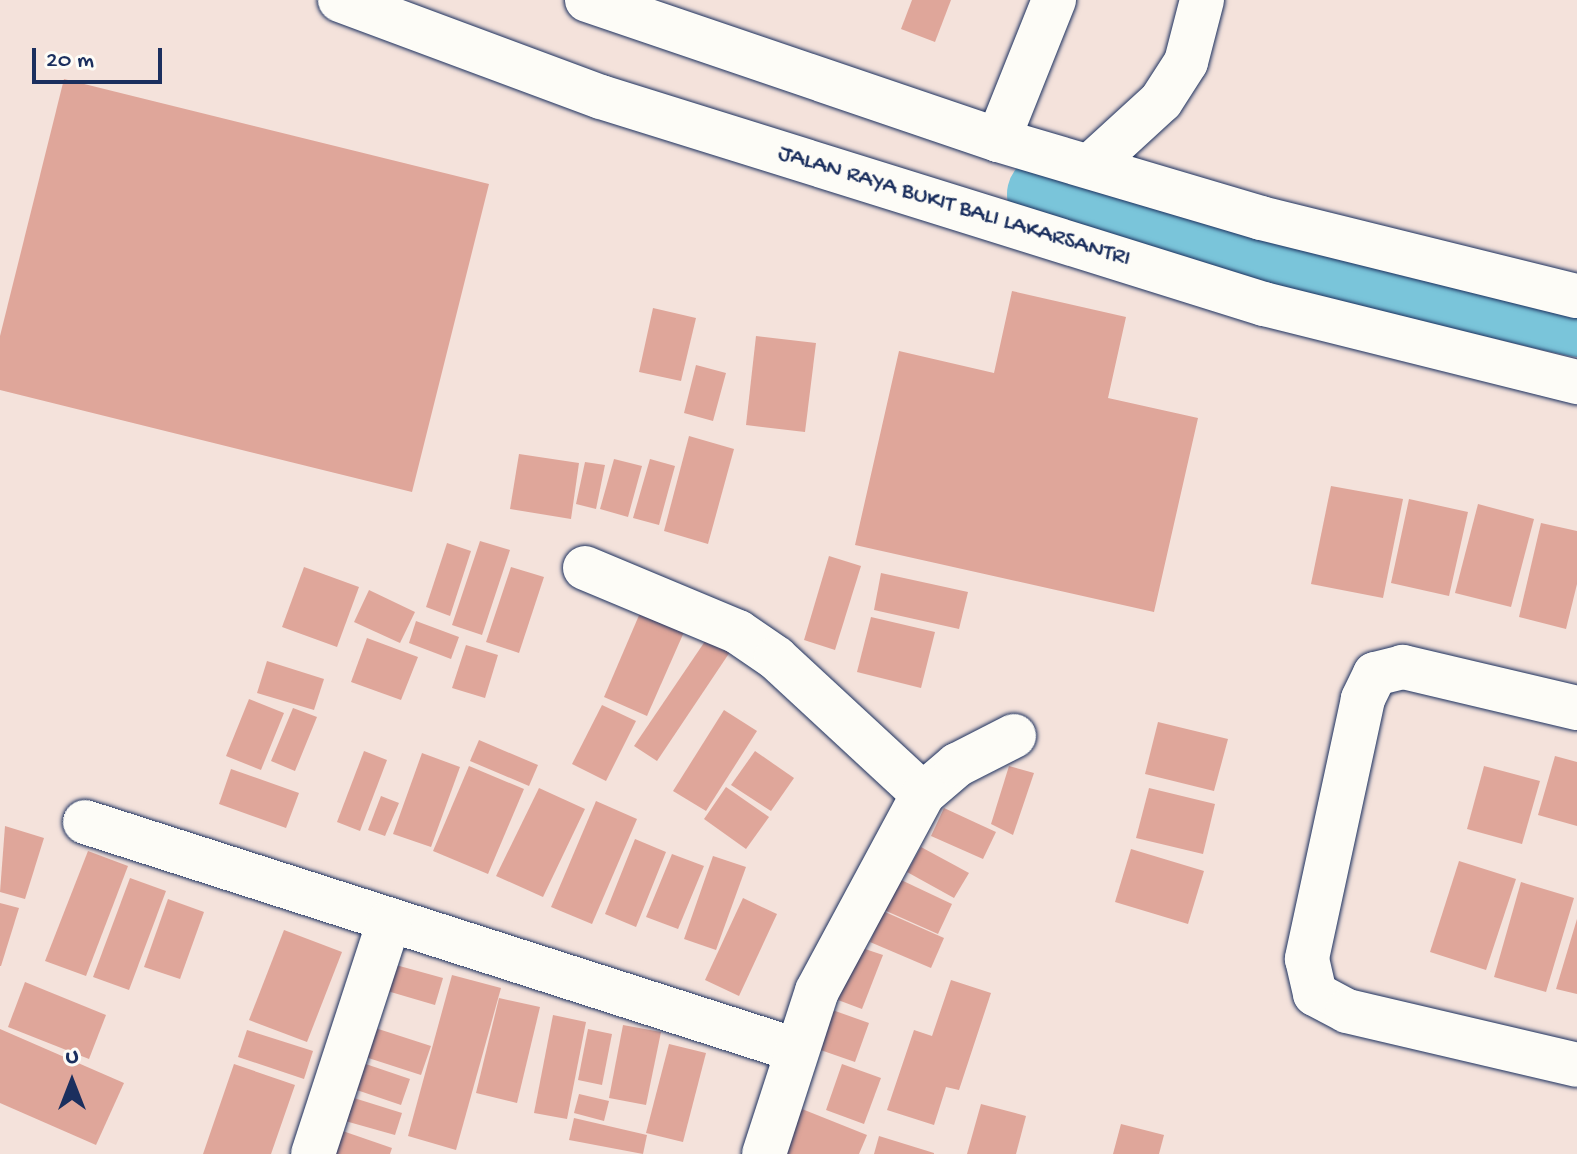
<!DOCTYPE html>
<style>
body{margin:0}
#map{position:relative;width:1577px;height:1154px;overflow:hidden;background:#f4e2db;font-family:"Gochi Hand",sans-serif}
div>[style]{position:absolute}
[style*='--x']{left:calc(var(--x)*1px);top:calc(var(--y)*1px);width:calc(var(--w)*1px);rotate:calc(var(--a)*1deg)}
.river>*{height:78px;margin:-39px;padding:0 39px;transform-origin:39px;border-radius:39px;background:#7ac5da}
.building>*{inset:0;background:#dfa69a}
.roads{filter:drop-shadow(0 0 2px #1b2f5e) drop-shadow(0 0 2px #1b2f5e)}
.street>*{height:44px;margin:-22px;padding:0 22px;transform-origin:22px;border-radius:22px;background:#fdfcf7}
span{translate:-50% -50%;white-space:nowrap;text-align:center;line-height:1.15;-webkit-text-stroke:6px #fdfcf7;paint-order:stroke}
.street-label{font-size:24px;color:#1b2f5e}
.north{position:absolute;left:32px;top:1042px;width:80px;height:80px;-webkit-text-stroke:6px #fdfcf7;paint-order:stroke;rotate:0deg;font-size:22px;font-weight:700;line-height:32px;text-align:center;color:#1b2f5e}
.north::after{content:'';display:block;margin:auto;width:28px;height:36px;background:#1b2f5e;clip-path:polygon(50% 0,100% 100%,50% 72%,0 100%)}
.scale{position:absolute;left:32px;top:48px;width:130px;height:36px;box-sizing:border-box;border:4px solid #1b2f5e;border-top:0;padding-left:10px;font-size:24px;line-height:28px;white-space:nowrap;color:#1b2f5e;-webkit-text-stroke:6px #fdfcf7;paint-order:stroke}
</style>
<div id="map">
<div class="river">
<div style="--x:1046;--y:194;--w:545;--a:13.14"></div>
</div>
<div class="building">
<div style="clip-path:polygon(912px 0,951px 0,935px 42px,901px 29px)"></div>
<div style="clip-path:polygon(64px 79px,489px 184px,412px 492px,0 390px,0 336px)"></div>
<div style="clip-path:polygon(1012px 291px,1126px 317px,1108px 398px,1198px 418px,1154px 612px,855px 545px,899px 351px,994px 373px)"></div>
<div style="clip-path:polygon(653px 308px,696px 318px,681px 381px,639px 372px)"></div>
<div style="clip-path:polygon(756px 336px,816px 343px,805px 432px,746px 425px)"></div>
<div style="clip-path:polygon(696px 365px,726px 373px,713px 421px,684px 413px)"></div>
<div style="clip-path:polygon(689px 436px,734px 449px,708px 544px,664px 531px)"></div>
<div style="clip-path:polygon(519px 454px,579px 463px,571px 519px,510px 509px)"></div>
<div style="clip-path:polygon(614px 459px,642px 466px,628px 517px,600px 509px)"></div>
<div style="clip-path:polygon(650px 459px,675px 466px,659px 525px,633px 518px)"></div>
<div style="clip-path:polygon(585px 462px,605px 465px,596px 509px,576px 504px)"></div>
<div style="clip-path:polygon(1331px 486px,1403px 499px,1383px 598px,1311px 584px)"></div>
<div style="clip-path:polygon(1409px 499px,1468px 512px,1449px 596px,1391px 583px)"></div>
<div style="clip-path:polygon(1478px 504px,1534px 519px,1511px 607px,1455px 593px)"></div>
<div style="clip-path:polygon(1541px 523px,1577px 531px,1577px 584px,1566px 629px,1519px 617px)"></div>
<div style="clip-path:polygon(480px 541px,510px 550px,482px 635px,452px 625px)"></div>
<div style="clip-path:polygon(447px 543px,471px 551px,450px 616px,426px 607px)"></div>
<div style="clip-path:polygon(829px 556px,861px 566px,835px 650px,804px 640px)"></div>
<div style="clip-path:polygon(304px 567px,359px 587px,337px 647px,282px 627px)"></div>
<div style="clip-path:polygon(511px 567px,544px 577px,519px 653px,486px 642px)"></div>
<div style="clip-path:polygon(881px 573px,968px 592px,959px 629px,874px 610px)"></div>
<div style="clip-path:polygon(369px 590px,415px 612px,400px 643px,354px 622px)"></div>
<div style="clip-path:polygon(640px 613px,684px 632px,647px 716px,604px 697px)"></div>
<div style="clip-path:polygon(871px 617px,935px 632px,921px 688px,857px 672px)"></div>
<div style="clip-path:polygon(416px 621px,459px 637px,451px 659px,409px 643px)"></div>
<div style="clip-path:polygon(714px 628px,736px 643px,657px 761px,634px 746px)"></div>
<div style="clip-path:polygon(367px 638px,418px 657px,401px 700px,351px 682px)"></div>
<div style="clip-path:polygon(466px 645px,498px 655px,485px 698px,452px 688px)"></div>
<div style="clip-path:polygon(267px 661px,324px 679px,314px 710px,257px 693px)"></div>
<div style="clip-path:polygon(249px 699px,284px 713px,261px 770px,226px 756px)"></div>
<div style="clip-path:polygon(602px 705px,636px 721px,606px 781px,572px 764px)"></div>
<div style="clip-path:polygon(293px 708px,317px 717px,295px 771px,271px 761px)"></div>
<div style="clip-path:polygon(724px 710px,757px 731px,706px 811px,673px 791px)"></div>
<div style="clip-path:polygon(1158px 722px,1228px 739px,1214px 791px,1145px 774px)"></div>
<div style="clip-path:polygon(479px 740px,538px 765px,529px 786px,470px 761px)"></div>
<div style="clip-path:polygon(364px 751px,387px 760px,360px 831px,337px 822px)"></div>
<div style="clip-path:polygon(755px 751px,794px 778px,771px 811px,731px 785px)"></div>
<div style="clip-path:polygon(422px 753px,460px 767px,431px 847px,393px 834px)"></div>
<div style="clip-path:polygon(1555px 756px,1577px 762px,1577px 826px,1538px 815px)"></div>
<div style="clip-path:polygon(469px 766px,524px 789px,488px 874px,433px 851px)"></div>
<div style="clip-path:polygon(1009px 766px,1034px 773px,1013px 835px,991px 824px)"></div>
<div style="clip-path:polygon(1484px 766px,1540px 781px,1522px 844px,1467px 829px)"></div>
<div style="clip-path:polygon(231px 769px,299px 793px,286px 828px,219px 804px)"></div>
<div style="clip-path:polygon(726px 787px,769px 817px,746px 849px,704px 819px)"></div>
<div style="clip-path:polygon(539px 788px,585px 809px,543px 897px,496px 876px)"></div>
<div style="clip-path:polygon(1149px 788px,1215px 804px,1203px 854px,1136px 838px)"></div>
<div style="clip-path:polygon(381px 796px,399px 803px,385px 836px,368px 830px)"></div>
<div style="clip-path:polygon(596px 801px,637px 819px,592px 924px,551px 907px)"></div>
<div style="clip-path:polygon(944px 808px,996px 832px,983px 859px,931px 836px)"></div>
<div style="clip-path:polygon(5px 826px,44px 838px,25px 899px,0 892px)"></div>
<div style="clip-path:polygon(635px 839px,666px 852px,636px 927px,605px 914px)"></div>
<div style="clip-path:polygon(921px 847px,969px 873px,954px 898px,907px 872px)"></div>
<div style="clip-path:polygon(1131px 849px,1204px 871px,1188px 924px,1115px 902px)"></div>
<div style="clip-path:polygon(88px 851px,128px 866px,86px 976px,45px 961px)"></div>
<div style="clip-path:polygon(672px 854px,704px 866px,678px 929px,646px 917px)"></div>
<div style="clip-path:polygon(713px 856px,746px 867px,716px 950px,684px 939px)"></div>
<div style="clip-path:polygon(1459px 861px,1516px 879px,1486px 970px,1430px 952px)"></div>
<div style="clip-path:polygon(130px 878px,166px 891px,129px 990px,93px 977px)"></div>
<div style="clip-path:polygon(899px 879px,952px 904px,938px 934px,884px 910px)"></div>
<div style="clip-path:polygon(1521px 882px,1574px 898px,1546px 992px,1494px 977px)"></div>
<div style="clip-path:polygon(743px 898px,777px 914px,739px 996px,705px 980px)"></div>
<div style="clip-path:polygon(168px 899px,204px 912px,180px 979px,144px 967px)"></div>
<div style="clip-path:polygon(0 903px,19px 908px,1px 966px,0 966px)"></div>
<div style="clip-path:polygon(883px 911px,944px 938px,931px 968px,870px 942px)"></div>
<div style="clip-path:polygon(1577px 919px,1577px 994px,1556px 989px)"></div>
<div style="clip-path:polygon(284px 930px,342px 952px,307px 1042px,249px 1020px)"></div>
<div style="clip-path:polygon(859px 947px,883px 955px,862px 1009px,838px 1000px)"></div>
<div style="clip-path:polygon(385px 962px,443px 978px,435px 1005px,377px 988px)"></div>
<div style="clip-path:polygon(452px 975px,501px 988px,456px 1150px,408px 1136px)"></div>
<div style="clip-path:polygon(951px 980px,991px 993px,959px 1090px,946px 1087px,934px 1125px,887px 1110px,914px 1030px,932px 1036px)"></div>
<div style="clip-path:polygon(25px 982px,106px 1015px,89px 1059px,8px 1027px)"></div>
<div style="clip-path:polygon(499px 998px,540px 1007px,517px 1103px,476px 1093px)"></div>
<div style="clip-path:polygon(824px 1007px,869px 1023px,855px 1062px,809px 1046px)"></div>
<div style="clip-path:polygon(553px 1015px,586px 1022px,567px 1119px,534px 1113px)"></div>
<div style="clip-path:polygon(366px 1025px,431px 1046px,421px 1075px,356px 1054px)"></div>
<div style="clip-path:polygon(623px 1025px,661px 1032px,646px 1105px,609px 1098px)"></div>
<div style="clip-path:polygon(0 1029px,124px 1083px,96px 1145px,0 1103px)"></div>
<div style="clip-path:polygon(588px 1029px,612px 1034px,602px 1085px,578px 1080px)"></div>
<div style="clip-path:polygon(247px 1030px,313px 1051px,304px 1079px,238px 1057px)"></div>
<div style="clip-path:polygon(669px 1044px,706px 1053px,683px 1142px,646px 1133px)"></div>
<div style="clip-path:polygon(351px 1059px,410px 1079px,401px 1105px,342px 1085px)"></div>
<div style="clip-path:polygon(234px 1064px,295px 1085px,271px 1154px,203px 1154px)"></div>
<div style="clip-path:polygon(842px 1064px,881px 1078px,864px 1124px,826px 1110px)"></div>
<div style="clip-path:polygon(338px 1093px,402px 1113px,395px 1135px,331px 1117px)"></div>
<div style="clip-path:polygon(579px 1094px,609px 1101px,604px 1121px,574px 1113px)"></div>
<div style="clip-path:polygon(981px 1104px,1026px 1116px,1016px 1154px,967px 1154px)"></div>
<div style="clip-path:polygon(802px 1109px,867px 1135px,859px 1154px,783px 1154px)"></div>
<div style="clip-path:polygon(574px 1118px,647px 1135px,643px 1154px,569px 1140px)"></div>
<div style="clip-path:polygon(1121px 1124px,1164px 1135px,1159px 1154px,1113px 1154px)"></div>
<div style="clip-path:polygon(334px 1128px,392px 1148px,390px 1154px,325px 1154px)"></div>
<div style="clip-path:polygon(879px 1136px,934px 1153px,934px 1154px,874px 1154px)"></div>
</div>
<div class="roads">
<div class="street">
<div style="--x:340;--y:0;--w:278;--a:20.4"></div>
<div style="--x:601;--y:97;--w:695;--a:17.34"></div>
<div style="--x:1264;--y:304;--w:323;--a:14"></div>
<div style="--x:587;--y:0;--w:434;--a:18.8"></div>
<div style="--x:998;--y:140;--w:274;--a:16.5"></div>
<div style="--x:1261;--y:218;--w:325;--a:13.9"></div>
<div style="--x:998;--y:140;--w:151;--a:-68.2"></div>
<div style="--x:1090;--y:166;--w:96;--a:-42.5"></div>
<div style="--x:1161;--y:101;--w:46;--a:-57.3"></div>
<div style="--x:1186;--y:62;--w:64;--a:-75.5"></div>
<div style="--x:585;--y:568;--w:166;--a:22.7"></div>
<div style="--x:738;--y:632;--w:46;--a:34.4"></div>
<div style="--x:776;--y:658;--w:200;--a:42.8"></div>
<div style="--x:1577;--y:708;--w:179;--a:-166.7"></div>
<div style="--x:1403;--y:667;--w:29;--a:166"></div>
<div style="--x:1375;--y:674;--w:28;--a:116"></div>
<div style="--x:1363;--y:699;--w:266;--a:102.2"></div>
<div style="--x:1307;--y:959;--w:36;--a:77"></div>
<div style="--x:1315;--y:994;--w:36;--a:28"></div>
<div style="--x:1347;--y:1011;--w:236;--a:13.2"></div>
<div style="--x:85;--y:822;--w:747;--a:17.78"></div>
<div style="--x:313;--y:1154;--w:244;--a:-71.9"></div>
<div style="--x:764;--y:1154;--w:171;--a:-72"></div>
<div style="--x:817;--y:991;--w:224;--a:-61.7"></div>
<div style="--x:923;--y:794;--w:45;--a:-40.5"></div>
<div style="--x:957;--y:765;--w:64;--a:-27"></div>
</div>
</div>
<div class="street-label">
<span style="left:954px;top:207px;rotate:17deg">JALAN RAYA BUKIT BALI LAKARSANTRI</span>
</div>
<div class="north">U</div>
<div class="scale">20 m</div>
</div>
